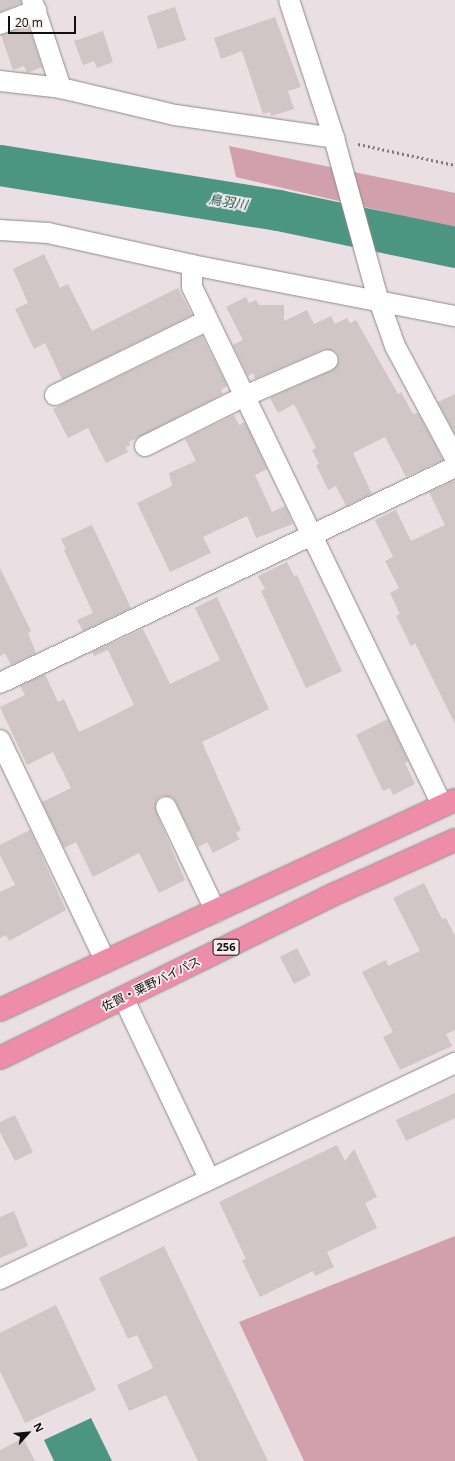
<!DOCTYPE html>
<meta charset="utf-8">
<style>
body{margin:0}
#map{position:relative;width:455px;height:1461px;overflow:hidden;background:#eadfe2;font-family:"Open Sans","Noto Sans JP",sans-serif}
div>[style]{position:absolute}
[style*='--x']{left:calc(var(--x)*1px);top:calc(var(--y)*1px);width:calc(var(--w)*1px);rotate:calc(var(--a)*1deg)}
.green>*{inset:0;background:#d2a0ac}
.water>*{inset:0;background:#4c9681}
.river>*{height:41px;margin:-20.5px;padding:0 20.5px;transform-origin:20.5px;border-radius:20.5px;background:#4c9681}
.building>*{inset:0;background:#d0c5c7}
.path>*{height:2.5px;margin-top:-1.25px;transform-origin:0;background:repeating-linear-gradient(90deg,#80797b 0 2px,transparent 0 5px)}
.roads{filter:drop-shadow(0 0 1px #91888a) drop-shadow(0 0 1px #91888a)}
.street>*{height:20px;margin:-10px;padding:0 10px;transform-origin:10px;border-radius:10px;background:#fff}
.highway>*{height:22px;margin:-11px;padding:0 11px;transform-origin:11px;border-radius:11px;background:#ed8da7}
span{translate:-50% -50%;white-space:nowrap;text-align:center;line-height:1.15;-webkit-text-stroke:3.5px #f7edef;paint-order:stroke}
.shield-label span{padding:1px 3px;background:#f7edef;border:1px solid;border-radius:3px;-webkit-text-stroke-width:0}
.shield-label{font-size:11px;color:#110e0e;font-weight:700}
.street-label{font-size:12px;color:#110e0e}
.water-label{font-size:13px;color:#094b3c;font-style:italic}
.north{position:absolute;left:8px;top:1413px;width:40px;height:40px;-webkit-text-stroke:3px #f7edef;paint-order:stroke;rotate:63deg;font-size:11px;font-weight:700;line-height:16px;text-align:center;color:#110e0e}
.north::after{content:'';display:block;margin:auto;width:14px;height:18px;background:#110e0e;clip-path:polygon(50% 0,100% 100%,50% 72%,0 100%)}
.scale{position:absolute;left:8px;top:16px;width:68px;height:18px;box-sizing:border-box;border:2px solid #110e0e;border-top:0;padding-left:5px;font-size:12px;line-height:14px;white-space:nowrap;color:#110e0e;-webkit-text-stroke:3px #f7edef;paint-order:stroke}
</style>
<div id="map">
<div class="green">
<div style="clip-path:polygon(229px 146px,455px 193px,455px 228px,236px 177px)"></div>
<div style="clip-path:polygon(455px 1236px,455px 1461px,304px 1461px,239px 1322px)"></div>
</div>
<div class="water">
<div style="clip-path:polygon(91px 1418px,112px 1461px,54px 1461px,44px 1440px)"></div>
</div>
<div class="river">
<div style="--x:0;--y:165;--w:282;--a:9.2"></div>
<div style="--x:278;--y:210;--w:181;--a:11.8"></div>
</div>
<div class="building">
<div style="clip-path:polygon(0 0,21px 0,21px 3px,0 12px)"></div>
<div style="clip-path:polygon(175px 7px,186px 40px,158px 49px,147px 16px)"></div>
<div style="clip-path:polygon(275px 17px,301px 87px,288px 91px,294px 109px,271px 116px,270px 112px,263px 114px,242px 51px,221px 59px,214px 38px)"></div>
<div style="clip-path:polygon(28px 25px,42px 67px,27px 73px,24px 66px,13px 70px,1px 35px)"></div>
<div style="clip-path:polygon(103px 31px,113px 62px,97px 68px,94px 61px,83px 65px,74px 41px)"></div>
<div style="clip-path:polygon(44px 254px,60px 288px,68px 284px,92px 331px,178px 288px,192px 315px,62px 379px,45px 343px,34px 349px,15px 309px,28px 303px,13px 269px)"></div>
<div style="clip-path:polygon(246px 297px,249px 303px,256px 300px,259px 305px,284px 305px,284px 321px,307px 310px,314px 324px,331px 316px,335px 324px,347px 318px,350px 323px,356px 320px,398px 394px,401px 392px,413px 414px,418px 413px,443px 460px,406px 477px,385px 437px,353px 453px,372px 494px,346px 506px,336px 486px,328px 490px,316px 465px,319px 464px,312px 450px,316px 448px,294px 404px,278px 413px,270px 398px,333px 370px,339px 362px,338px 355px,335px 351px,324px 349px,255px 379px,253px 373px,248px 376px,233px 345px,243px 340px,226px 307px)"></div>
<div style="clip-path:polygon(202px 336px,227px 386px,221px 390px,223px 394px,129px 442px,131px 445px,126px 447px,128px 452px,106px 463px,88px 428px,68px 438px,53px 409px)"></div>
<div style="clip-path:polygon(455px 394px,455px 434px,438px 402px)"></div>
<div style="clip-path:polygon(234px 415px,239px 425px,245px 422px,267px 469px,255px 475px,272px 512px,285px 506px,293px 524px,256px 538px,247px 516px,203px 537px,211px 553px,170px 572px,137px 503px,172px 486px,169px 473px,196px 461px,185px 439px)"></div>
<div style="clip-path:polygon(455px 480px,455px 724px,415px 643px,411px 646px,396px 616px,400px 614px,390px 593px,399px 588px,385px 561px,393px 557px,375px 520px,396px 510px,411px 541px,445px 525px,429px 492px)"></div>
<div style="clip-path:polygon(92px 525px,131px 608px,83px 631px,77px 620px,93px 613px,64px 550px,66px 549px,61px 539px)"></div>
<div style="clip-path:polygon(287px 562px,294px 576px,297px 575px,342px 671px,306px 688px,261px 591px,265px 589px,258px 576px)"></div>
<div style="clip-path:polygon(0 568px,31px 631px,28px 633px,36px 653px,11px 665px,5px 653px,0 656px)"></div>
<div style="clip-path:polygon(217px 597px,269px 709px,202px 742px,241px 830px,236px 833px,240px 839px,213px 853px,207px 842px,198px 847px,176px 802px,172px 797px,161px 796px,156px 801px,156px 812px,185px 880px,159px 893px,139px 853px,93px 877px,76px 842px,64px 848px,42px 802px,71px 788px,53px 752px,27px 765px,0 707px,25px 695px,20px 686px,45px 674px,58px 702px,64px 699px,79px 732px,90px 727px,134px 705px,108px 650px,94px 656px,92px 652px,143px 629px,170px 684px,220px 660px,195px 608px)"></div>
<div style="clip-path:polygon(388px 719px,408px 761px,405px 763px,415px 784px,393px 795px,390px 788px,383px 791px,356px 735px)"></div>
<div style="clip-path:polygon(30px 830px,66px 910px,9px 941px,6px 935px,0 938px,0 892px,15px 885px,0 855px,0 845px)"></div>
<div style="clip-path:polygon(424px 883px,442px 919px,446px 918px,455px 936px,455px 1030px,446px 1034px,452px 1046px,400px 1070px,383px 1037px,393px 1032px,362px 972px,386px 960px,388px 966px,420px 951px,393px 898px)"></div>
<div style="clip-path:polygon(297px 948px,311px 975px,294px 984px,280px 957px)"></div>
<div style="clip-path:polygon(455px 1093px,455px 1118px,406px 1141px,396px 1120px)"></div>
<div style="clip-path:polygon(15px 1115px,33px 1152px,15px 1161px,0 1132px,0 1122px)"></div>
<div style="clip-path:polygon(337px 1145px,345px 1161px,354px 1149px,377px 1197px,365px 1203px,377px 1228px,327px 1252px,334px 1267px,315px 1276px,313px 1271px,260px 1297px,242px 1260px,246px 1259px,219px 1202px)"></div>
<div style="clip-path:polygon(14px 1211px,28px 1246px,0 1258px,0 1217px)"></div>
<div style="clip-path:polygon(164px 1246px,202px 1325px,268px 1461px,198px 1461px,166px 1395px,129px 1411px,117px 1385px,153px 1368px,137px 1335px,128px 1339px,99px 1278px)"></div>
<div style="clip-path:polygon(56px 1305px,96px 1390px,25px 1423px,0 1371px,0 1333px)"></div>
<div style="clip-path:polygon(23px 1438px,35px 1461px,0 1461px,0 1450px)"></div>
</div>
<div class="path">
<div style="--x:358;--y:144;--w:99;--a:12.2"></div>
</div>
<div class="roads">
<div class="street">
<div style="--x:32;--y:0;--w:93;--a:71.8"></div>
<div style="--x:289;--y:0;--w:145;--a:71.9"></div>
<div style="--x:334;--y:138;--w:160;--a:74.7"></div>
<div style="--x:376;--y:292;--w:57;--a:70.6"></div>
<div style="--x:395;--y:346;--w:127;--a:61.8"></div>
<div style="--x:0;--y:24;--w:39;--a:-21"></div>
<div style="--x:0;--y:81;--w:61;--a:6.5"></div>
<div style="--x:61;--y:88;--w:117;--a:13.3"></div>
<div style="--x:175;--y:115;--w:161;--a:8.2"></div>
<div style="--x:0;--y:230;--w:48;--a:3.6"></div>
<div style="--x:48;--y:233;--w:148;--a:12.5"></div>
<div style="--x:192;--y:265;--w:268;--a:11"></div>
<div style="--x:192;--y:265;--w:22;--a:90"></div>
<div style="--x:192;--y:287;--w:577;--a:64.23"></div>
<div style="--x:55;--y:395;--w:170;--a:-26.1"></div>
<div style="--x:145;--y:446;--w:112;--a:-26.6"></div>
<div style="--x:245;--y:396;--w:90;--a:-23.4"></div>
<div style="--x:0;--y:683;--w:504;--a:-25.39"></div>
<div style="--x:0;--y:740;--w:246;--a:64.5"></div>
<div style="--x:166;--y:807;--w:116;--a:64.5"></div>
<div style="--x:123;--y:997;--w:200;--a:64.6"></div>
<div style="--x:0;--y:1279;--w:504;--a:-25.39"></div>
</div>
<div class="highway">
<div style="--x:0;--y:1010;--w:501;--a:-24.78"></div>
<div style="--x:0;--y:1058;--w:365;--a:-26.1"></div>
<div style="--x:328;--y:897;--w:139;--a:-24.2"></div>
</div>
</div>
<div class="shield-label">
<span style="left:226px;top:947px">256</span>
</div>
<div class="street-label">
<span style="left:151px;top:984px;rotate:-26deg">佐賀・粟野バイパス</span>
</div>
<div class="water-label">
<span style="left:228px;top:202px;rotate:9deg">鳥羽川</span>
</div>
<div class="north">N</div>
<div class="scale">20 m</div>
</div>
